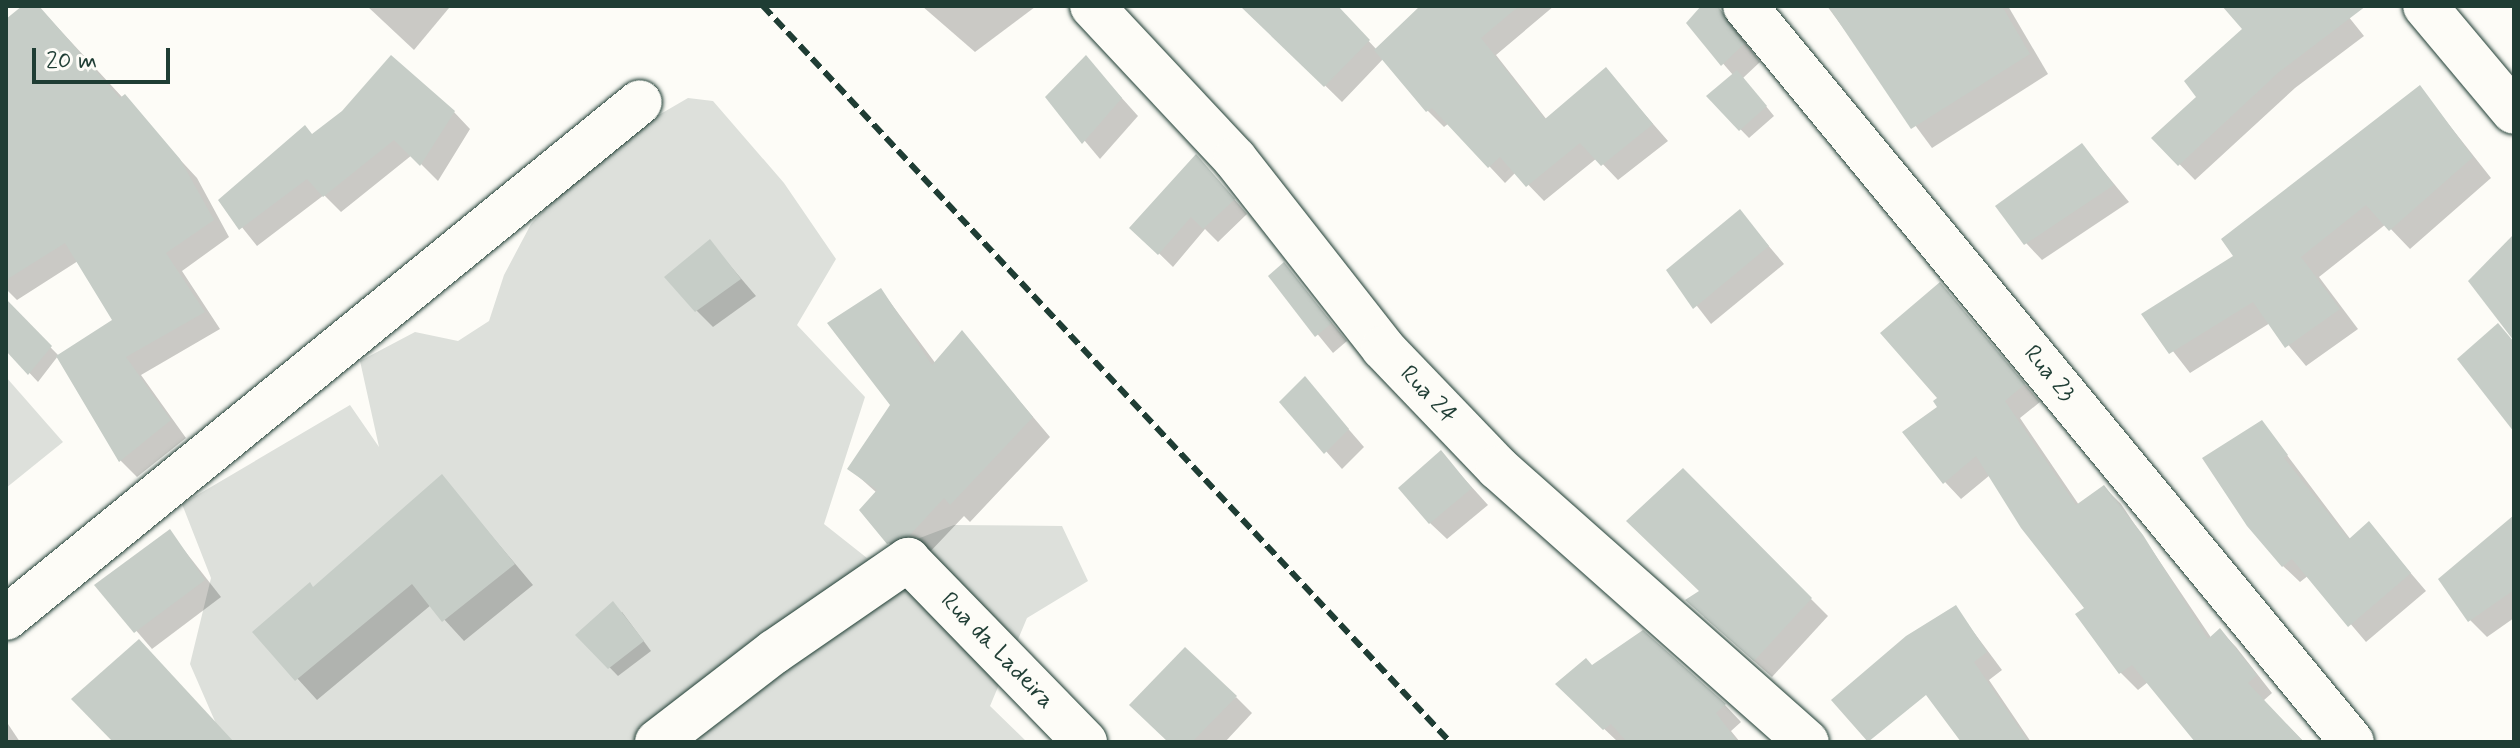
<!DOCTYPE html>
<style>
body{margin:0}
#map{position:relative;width:2520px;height:748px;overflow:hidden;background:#fdfcf7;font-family:Mynerve,sans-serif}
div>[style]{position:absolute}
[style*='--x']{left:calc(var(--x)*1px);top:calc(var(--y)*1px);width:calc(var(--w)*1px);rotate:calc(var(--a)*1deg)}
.green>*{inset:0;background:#dde0db}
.shadow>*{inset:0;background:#0003}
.building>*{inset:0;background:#c6cdc7}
.roads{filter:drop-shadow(0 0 2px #1f3d34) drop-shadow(0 0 2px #1f3d34)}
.minor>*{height:44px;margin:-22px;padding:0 22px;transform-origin:22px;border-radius:22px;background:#fdfcf7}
.rail>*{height:6px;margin-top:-3px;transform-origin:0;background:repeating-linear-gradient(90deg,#1f3d34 0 12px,transparent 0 18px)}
span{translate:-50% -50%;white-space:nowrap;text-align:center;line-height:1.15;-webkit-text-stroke:7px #fdfcf7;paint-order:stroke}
.street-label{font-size:24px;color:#1f3d34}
.frame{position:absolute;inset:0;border:8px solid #1f3d34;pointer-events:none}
.scale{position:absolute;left:32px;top:48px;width:138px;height:36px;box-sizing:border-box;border:4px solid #1f3d34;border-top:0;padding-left:10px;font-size:24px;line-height:28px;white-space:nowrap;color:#1f3d34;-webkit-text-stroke:6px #fdfcf7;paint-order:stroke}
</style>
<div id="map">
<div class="green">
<div style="clip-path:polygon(688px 98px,713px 101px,784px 183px,836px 259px,797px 325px,865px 397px,824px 524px,867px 558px,954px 525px,1062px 526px,1088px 581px,1027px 618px,990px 706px,1027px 742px,224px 742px,190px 664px,211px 578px,182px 504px,350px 405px,379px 447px,360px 361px,415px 332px,458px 341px,489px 321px,504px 275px,531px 224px,577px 176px,633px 130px)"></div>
<div style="clip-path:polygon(6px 377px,63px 442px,6px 488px)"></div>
</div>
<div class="shadow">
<div style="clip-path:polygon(25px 6px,38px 6px,48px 17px,197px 178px,229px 237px,182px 271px,220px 329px,141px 375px,186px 438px,137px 477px,121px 461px,58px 356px,38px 382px,6px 348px,6px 320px,15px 311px,59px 356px,115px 321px,78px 261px,17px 300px,6px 289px,6px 22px)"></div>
<div style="clip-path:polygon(367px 6px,447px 6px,449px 8px,414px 50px)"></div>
<div style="clip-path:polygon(922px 6px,1034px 6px,1035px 7px,975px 52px)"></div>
<div style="clip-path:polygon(1244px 6px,1336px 6px,1377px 50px,1423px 6px,1554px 6px,1496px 55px,1547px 120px,1606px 70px,1668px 141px,1618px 180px,1597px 158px,1544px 201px,1516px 172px,1505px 183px,1449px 123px,1444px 127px,1428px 111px,1384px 58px,1342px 102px)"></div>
<div style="clip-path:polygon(1703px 6px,1717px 6px,1760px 62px,1743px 78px,1774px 116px,1749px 138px,1708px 96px,1733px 75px,1688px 23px)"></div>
<div style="clip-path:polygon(1827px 6px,2008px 6px,2048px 74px,1932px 148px)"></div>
<div style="clip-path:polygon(2225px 6px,2340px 6px,2364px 36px,2295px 88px,2195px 180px,2154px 138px,2199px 98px,2245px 29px)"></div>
<div style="clip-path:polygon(1086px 58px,1138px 116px,1100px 159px,1048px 97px)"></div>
<div style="clip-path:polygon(2420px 88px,2491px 178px,2410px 249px,2386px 224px,2319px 277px,2358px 329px,2306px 366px,2270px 323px,2190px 373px,2144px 314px,2236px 256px)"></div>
<div style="clip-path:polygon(454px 112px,470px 129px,438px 181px,412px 155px,341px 212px,324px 195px,257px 246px,221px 201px,313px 136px)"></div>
<div style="clip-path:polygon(2082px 145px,2129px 202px,2042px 260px,2026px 243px)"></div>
<div style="clip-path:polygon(1209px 170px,1247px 214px,1218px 242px,1205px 229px,1173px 267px,1132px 227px)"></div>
<div style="clip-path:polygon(1740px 212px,1784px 264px,1711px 324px,1669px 270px)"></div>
<div style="clip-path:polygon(710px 242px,756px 296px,713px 327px,696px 310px)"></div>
<div style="clip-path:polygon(1284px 265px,1347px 341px,1333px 353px,1270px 276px)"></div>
<div style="clip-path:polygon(1940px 285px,2040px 402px,2020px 418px,2079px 505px,2104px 487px,2121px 504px,2212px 639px,2220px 630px,2236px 647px,2272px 693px,2263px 701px,2304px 742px,2198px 742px,2148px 682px,2138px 690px,2121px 673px,2078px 615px,2087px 609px,1990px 475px,1961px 499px,1945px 482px)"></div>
<div style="clip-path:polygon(881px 290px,936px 364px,962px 333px,1050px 437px,970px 522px,964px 516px,928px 554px,908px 562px,889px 543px,877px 493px,850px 469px,892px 405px)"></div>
<div style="clip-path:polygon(1305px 379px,1364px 447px,1342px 469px,1282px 402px)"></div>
<div style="clip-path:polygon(2262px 422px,2351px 540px,2369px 524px,2426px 591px,2366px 642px,2309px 575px,2300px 582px,2283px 566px)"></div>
<div style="clip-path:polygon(1441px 453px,1488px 505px,1447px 539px,1430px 523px)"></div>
<div style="clip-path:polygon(1683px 471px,1828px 616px,1772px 677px,1704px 617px)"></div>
<div style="clip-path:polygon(442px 477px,533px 585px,464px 641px,431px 605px,317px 700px,255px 632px,314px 589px)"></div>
<div style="clip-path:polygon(2514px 521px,2514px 618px,2487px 637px,2470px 620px)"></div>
<div style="clip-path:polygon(170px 532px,221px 597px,152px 649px,97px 585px)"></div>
<div style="clip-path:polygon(1955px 607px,2002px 670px,1989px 680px,2031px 742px,1963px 742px)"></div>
<div style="clip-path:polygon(622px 612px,651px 651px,618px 676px,578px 635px)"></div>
<div style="clip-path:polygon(1593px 667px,1725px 705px,1741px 722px,1731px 731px,1740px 742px,1618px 742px,1558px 685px)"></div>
<div style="clip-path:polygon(1236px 697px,1252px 713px,1225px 742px,1169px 742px)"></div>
<div style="clip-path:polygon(6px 721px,20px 742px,6px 742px)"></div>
</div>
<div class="building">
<div style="clip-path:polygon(22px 6px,39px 6px,120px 98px,125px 94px,180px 159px,214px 220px,166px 253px,205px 312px,126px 357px,171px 420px,119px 462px,56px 356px,112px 320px,65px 243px,6px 280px,6px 19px)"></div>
<div style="clip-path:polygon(1240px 6px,1338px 6px,1370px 40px,1324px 87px)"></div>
<div style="clip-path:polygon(1420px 6px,1519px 6px,1481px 38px,1545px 119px,1606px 67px,1653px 124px,1601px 166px,1580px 143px,1526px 187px,1500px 157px,1488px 168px,1432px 108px,1426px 112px,1374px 50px)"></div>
<div style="clip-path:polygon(1701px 6px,1718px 6px,1744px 44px,1721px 66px,1686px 23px)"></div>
<div style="clip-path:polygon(1828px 6px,2002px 6px,2030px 54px,1911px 129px)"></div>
<div style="clip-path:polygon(2222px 6px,2366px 6px,2279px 72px,2178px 166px,2151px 138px,2196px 97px,2184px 81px,2242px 29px)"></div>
<div style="clip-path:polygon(391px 55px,455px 111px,420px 166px,394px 140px,323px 197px,307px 179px,239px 230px,218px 200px,305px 125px,312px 134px,342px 111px)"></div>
<div style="clip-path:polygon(1086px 55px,1122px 98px,1082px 144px,1045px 97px)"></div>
<div style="clip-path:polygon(1737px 70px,1767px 106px,1739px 131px,1706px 96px)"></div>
<div style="clip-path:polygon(2420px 85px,2473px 157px,2389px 231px,2366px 205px,2301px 257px,2340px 309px,2285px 348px,2253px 302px,2169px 354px,2141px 314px,2233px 256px,2221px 239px)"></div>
<div style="clip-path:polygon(2082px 143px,2114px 185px,2024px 245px,1995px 206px)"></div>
<div style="clip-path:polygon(1196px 154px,1235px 199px,1203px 229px,1191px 217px,1158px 255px,1129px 228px)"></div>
<div style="clip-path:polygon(1740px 209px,1769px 246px,1693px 309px,1666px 270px)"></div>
<div style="clip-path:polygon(2514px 234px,2514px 341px,2468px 281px)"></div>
<div style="clip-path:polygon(710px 239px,741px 279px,695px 312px,664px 277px)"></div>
<div style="clip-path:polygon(1284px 262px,1332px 323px,1315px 337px,1268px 276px)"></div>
<div style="clip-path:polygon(1940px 282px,2025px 384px,2005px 401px,2076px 505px,2104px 485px,2143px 535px,2208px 639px,2220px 628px,2257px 675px,2248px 683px,2304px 742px,2195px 742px,2132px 665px,2119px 674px,2075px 614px,2084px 608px,2021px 528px,1976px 456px,1943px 484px,1902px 432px,1937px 407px,1933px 401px,1937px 398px,1880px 333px)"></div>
<div style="clip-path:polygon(881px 288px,932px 365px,962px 330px,1033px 417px,950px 505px,944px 498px,909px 536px,887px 544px,859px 510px,877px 490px,847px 469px,890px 405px,827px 323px)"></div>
<div style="clip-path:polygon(6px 299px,52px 346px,28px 375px,6px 351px)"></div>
<div style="clip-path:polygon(2498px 323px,2514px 342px,2514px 432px,2457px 359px)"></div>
<div style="clip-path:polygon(1305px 376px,1349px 429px,1324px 454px,1279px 402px)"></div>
<div style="clip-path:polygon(2262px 420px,2288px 455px,2284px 458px,2349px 539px,2369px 521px,2411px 573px,2348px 627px,2292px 559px,2282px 567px,2247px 526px,2202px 458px)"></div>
<div style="clip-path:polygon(1441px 450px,1472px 488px,1429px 524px,1398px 488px)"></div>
<div style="clip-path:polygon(1683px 468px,1812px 598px,1754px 661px,1685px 600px,1699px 591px,1626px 521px)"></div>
<div style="clip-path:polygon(442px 474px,515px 564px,442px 622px,412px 584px,295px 681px,252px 632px,310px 582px,313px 587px)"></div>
<div style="clip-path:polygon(2514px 515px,2514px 590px,2468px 622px,2438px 579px)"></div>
<div style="clip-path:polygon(170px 529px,205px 580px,134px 633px,94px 585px)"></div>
<div style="clip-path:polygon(613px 601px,644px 641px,608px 669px,575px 635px)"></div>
<div style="clip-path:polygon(1956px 605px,1987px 652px,1974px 662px,2029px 742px,1961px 742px,1926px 695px,1868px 742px,1831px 700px,1906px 636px)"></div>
<div style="clip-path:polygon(1643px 630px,1726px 704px,1716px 713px,1738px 742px,1627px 742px,1611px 724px,1603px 730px,1555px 684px,1586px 658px,1592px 665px)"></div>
<div style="clip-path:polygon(139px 639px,234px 742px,113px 742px,71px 699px)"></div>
<div style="clip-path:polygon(1185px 647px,1237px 696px,1192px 742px,1168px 742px,1129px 705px)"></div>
</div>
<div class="roads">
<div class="minor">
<div style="--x:1092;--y:6;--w:209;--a:46.9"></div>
<div style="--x:1235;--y:159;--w:240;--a:51.9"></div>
<div style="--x:1383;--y:348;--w:166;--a:46.2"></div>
<div style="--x:1498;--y:468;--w:413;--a:41.6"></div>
<div style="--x:1745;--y:6;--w:954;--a:50.49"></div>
<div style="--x:2425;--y:6;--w:138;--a:50"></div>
<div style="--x:6;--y:618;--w:817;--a:-39.14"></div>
<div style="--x:657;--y:742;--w:148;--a:-37.6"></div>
<div style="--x:774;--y:652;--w:163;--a:-34.5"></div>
<div style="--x:908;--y:560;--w:254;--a:45.8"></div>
</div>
</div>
<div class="rail">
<div style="--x:763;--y:6;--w:1007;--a:46.97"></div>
</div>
<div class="street-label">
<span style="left:2049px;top:374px;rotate:50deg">Rua 23</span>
<span style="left:1428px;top:395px;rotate:46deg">Rua 24</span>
<span style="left:997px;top:651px;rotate:46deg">Rua da Ladeira</span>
</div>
<div class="frame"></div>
<div class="scale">20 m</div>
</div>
